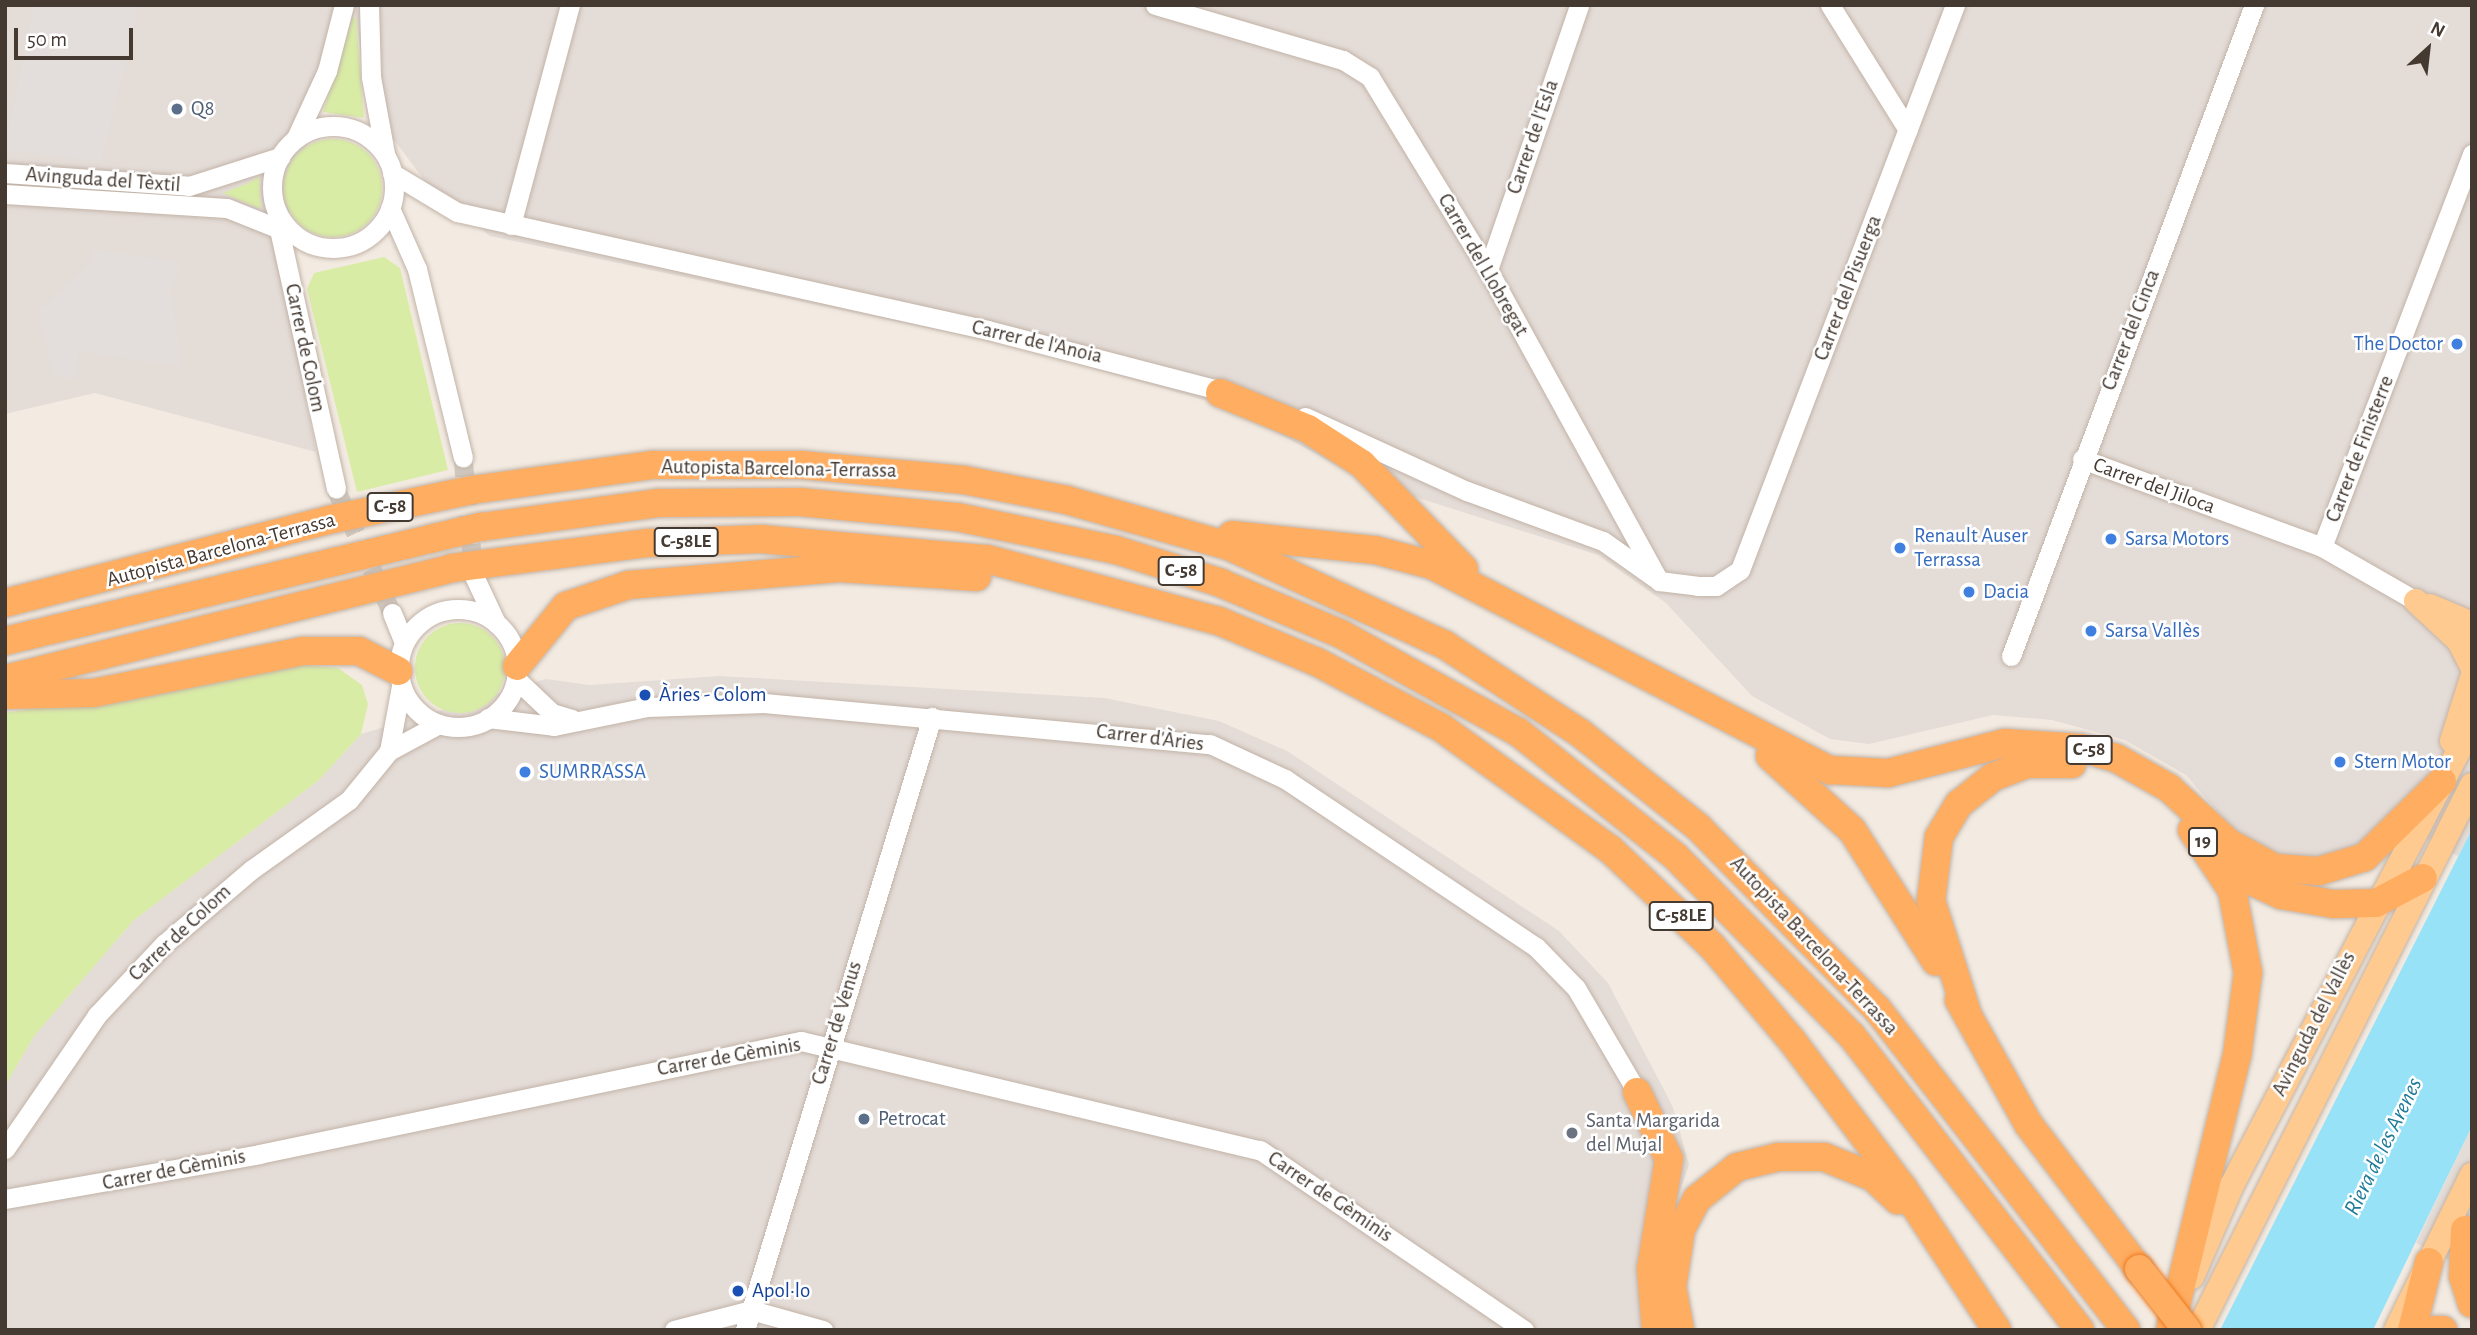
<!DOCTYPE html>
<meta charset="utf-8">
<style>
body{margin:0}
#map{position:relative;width:2477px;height:1335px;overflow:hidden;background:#f3ebe2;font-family:"Alegreya Sans",sans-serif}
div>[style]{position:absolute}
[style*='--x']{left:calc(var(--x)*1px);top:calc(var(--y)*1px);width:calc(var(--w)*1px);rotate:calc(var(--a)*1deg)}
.industrial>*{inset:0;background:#e4dcd7}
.green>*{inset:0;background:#d9eca6}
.round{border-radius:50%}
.parking>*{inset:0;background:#e3dedb}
.water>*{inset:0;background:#97e2f7}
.minor-tunnel>*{height:19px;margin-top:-9.5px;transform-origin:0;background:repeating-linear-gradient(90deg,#d0c8bf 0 19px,transparent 0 29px)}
.roads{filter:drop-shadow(0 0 2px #c2b3a7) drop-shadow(0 0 2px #c2b3a7)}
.minor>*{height:19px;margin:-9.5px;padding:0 9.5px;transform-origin:9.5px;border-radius:9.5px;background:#fff}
.minor>.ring{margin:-9.5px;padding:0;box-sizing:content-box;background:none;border:19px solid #fff;border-radius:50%}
.major>*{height:24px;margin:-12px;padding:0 12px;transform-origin:12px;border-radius:12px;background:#ffca8f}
.highway>*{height:28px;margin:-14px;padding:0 14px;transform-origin:14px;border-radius:14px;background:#ffad61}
.bridges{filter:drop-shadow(0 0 2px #ec7c23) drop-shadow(0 0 2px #ec7c23)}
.highway-bridge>*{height:28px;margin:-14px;padding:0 14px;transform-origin:14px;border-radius:14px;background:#ffad61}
.dots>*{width:19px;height:19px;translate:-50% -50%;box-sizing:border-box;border:4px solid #fff;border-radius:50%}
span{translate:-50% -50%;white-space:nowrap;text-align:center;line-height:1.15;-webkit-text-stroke:5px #fff;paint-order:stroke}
.shield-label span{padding:2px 5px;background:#fff;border:2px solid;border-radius:5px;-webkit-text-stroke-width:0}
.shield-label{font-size:19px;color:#453a32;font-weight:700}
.service-label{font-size:21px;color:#4e5e75}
.left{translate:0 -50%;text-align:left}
.street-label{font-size:21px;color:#453a32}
.shop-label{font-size:21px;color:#366cbe}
.right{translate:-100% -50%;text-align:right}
.transit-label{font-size:21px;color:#164399}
.worship-label{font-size:21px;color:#5b616d}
.water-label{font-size:23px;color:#1f7b98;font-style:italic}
.frame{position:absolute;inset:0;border:7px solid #453a32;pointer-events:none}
.north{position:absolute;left:2393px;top:14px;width:70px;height:70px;-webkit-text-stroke:5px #fff;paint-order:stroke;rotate:27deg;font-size:19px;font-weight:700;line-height:28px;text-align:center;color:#453a32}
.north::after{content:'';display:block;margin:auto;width:24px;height:32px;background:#453a32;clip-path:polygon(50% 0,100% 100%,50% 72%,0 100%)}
.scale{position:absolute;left:14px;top:28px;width:119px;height:32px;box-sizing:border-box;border:4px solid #453a32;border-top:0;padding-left:9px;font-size:21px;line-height:24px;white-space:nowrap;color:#453a32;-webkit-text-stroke:5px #fff;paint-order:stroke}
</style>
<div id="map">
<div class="industrial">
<div style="clip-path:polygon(5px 5px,2472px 5px,2472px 829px,2458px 856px,2394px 821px,2358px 852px,2318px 860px,2272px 854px,2233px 830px,2186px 775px,2125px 740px,2052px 720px,1993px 715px,1869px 744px,1830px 739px,1752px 696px,1666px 603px,1598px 555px,1368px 482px,1229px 407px,1017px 347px,490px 236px,430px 188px,369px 106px,355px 15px,295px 176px,281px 272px,316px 452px,95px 393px,5px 414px)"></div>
<div style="clip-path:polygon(719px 676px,1104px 698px,1219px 721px,1287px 751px,1559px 931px,1608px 983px,1673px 1107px,1689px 1165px,1671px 1217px,1668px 1330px,5px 1330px,5px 1086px,34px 1036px,134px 920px,319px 780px,361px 734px,546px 679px,590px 685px)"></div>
<div style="clip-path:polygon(2472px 1126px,2472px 1272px,2416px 1243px)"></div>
</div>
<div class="green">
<div style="clip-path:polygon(353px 17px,356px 18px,364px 118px,323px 112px)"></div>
<div class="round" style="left:284px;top:139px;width:98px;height:98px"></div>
<div style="clip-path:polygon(259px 177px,261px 209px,223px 193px,246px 184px)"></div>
<div style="clip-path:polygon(384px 257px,400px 268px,448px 470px,357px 492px,307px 289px,314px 273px)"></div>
<div class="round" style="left:415px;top:623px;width:90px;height:90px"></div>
<div style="clip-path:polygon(302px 665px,338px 668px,362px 685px,368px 704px,361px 734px,319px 780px,134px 920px,34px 1036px,5px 1086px,5px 713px)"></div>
</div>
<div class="parking">
<div style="clip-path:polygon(34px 5px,139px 5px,101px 161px,5px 150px)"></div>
<div style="clip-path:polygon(93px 249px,180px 263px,170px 290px,182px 367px,78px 351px,77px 378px,54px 377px,38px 311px,90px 264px)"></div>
</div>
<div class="water">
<div style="clip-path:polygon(2472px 829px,2472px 1126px,2373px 1330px,2220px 1330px)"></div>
</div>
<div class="minor-tunnel">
<div style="--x:463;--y:457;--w:120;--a:84.7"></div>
<div style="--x:336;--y:489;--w:136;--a:65.7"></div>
</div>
<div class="roads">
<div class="minor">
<div style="--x:369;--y:5;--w:72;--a:88.4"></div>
<div style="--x:371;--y:77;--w:77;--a:79.6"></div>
<div style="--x:1155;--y:5;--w:196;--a:16.3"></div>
<div style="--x:1343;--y:60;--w:32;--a:32"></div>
<div style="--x:1370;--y:77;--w:226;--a:58.6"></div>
<div style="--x:1488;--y:270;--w:355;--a:61.2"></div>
<div style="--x:1659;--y:581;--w:38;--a:7"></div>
<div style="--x:1697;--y:586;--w:19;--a:0"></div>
<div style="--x:1716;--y:586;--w:29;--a:-34"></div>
<div style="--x:1740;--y:570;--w:605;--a:-69.17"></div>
<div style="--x:1830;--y:5;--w:147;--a:58"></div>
<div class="ring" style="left:272px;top:126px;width:103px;height:103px"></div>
<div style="--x:296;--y:138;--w:74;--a:-65.2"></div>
<div style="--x:327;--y:71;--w:68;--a:-75.6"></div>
<div style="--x:5;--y:173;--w:184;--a:4"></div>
<div style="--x:189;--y:186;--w:96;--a:-17.7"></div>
<div style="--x:392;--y:173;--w:76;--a:31"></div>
<div style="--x:457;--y:212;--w:544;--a:12.53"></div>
<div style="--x:988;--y:330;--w:253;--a:14.6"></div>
<div style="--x:5;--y:194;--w:222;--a:3.6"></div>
<div style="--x:227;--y:208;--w:70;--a:21.8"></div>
<div style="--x:390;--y:208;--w:67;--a:66.1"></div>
<div style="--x:417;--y:269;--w:194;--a:76.3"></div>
<div style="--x:277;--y:220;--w:275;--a:77.6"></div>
<div style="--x:511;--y:225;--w:228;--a:-75"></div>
<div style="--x:1488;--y:270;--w:280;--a:-71"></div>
<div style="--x:1305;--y:417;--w:178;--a:24.6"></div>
<div style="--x:1467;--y:491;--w:145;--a:20.2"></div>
<div style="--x:1603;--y:541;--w:64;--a:35.4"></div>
<div style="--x:2082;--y:459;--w:256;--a:20.1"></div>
<div style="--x:2322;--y:547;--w:108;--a:29.9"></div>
<div style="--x:2322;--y:547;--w:421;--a:-69.1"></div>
<div style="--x:474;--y:576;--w:52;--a:64.9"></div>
<div class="ring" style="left:399px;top:609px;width:99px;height:99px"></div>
<div style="--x:392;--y:613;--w:31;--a:68"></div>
<div style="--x:2011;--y:656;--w:695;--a:-69.53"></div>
<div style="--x:516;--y:679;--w:50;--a:43.4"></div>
<div style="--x:552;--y:713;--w:21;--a:17"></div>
<div style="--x:488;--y:718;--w:66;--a:6.9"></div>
<div style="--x:554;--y:726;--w:95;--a:-11.5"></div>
<div style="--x:647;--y:707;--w:117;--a:-2"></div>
<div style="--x:764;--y:703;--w:448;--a:5.3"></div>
<div style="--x:1210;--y:744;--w:83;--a:25"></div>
<div style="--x:1285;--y:779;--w:302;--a:33.8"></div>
<div style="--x:1536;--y:947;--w:57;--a:45.7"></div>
<div style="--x:1576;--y:988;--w:121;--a:59.6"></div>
<div style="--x:389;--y:751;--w:66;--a:-79.5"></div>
<div style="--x:5;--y:1149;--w:163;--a:-55.5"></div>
<div style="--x:97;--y:1015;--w:98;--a:-46.7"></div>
<div style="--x:164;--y:944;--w:114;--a:-40.4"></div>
<div style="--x:251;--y:870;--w:120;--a:-35.5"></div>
<div style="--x:349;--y:800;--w:63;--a:-50.8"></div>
<div style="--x:389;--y:751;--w:57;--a:-28.4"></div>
<div style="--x:5;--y:1199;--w:258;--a:-10"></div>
<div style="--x:259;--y:1154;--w:554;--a:-11.78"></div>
<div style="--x:801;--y:1041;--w:472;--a:13.4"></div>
<div style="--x:1260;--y:1150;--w:320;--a:34.3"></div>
<div style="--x:674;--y:1330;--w:80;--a:-14.6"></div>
<div style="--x:751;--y:1310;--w:75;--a:15.5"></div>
<div style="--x:745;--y:1330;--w:641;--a:-73.04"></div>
</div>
<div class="major">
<div style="--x:2416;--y:601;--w:59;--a:42.9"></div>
<div style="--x:2459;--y:641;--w:29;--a:63"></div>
<div style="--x:2430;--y:606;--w:46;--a:23.2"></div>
<div style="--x:2452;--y:741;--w:66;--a:-72.4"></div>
<div style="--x:2192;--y:1277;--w:100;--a:-66.5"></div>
<div style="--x:2232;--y:1185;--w:519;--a:-62.45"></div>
<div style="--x:2198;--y:1330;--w:610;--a:-63.31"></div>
<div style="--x:2396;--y:1330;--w:173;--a:-63.9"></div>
</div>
<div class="highway">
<div style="--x:1220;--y:393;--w:95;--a:22.2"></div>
<div style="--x:1308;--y:429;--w:64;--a:32.9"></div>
<div style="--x:1362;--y:464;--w:146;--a:45.8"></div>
<div style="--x:1232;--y:535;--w:144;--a:6"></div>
<div style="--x:1375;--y:550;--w:59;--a:14.7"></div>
<div style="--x:1432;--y:565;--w:448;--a:27.3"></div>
<div style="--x:1830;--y:770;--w:58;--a:3"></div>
<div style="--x:1888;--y:773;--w:121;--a:-14.4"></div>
<div style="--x:2005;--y:743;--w:76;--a:3.8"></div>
<div style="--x:2081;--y:748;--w:36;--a:16"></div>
<div style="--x:2116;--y:758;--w:61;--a:29.5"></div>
<div style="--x:2169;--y:788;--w:81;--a:42.5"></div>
<div style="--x:2229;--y:843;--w:52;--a:28.5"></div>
<div style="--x:2275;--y:868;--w:44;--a:3.9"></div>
<div style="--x:2319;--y:871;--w:48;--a:-16.9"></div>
<div style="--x:2365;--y:857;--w:108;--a:-44.6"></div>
<div style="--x:5;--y:603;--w:333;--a:-14.4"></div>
<div style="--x:328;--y:520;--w:147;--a:-11.8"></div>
<div style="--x:472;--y:490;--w:183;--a:-7.9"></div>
<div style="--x:653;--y:465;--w:149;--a:0"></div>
<div style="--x:802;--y:465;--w:163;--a:5.3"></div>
<div style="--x:964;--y:480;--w:105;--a:11"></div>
<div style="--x:1067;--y:500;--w:168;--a:15.9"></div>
<div style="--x:1229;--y:546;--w:238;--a:24.6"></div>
<div style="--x:1445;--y:645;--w:161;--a:33.1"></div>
<div style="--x:1580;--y:733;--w:151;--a:38.5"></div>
<div style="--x:1698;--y:827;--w:255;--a:45.5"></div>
<div style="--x:1877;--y:1009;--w:406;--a:52.2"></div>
<div style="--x:5;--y:641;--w:489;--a:-13.5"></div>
<div style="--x:481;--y:527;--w:180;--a:-7.7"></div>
<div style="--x:659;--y:503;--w:141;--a:-0.4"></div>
<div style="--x:800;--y:502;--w:158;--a:5.5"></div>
<div style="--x:957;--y:517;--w:162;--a:11.7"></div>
<div style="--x:1116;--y:550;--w:110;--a:17.4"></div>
<div style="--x:1221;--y:583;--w:130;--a:23"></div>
<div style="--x:1341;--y:634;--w:202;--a:29"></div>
<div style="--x:1518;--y:732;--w:200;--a:38.3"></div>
<div style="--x:1675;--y:856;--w:252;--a:45.5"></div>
<div style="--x:1852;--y:1036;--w:372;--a:52.2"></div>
<div style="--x:517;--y:666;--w:77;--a:-50.8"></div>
<div style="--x:566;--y:606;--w:65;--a:-18.7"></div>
<div style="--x:628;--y:585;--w:212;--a:-4.6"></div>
<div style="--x:839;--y:568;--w:138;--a:3.7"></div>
<div style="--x:5;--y:679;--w:461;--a:-13.9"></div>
<div style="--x:452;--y:568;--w:198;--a:-7.3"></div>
<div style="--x:648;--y:543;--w:113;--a:-2"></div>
<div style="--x:761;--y:539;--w:227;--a:5.1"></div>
<div style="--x:987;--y:559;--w:240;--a:15"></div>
<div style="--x:1219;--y:621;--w:106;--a:22.7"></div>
<div style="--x:1317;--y:662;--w:141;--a:27.8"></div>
<div style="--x:1442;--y:728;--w:207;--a:35.8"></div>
<div style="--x:1610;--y:849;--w:141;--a:43.6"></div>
<div style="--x:1712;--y:946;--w:126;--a:49.8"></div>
<div style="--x:1793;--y:1042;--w:183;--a:53"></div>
<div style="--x:1903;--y:1188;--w:170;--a:56.5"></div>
<div style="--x:5;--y:695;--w:88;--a:-1.3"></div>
<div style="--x:93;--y:693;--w:214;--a:-11.3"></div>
<div style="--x:303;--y:651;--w:56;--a:0"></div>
<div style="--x:359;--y:651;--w:44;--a:27.1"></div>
<div style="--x:1770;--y:756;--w:110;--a:42.1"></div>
<div style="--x:1852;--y:830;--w:156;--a:57.5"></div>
<div style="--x:2222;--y:867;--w:65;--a:25.4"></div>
<div style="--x:2281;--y:895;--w:53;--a:9.8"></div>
<div style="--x:2333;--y:904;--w:43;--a:-1.3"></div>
<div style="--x:2376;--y:903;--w:53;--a:-28"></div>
<div style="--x:1959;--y:1000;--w:143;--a:60.8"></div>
<div style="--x:2029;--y:1125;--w:181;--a:52.6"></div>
<div style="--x:1968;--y:1016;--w:121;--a:-107.8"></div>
<div style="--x:1931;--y:901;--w:64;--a:-82.9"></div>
<div style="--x:1939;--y:837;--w:39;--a:-59"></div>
<div style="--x:1959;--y:804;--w:43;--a:-38.5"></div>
<div style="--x:1993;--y:777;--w:36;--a:-21"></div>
<div style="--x:2027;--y:764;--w:45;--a:0"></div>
<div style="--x:1637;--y:1092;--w:74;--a:64.5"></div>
<div style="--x:1669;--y:1159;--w:111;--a:99.3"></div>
<div style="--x:1651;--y:1269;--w:61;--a:85.3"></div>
<div style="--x:2465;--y:1230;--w:46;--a:92.5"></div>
<div style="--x:2463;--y:1276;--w:29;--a:72"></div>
<div style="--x:1680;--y:1330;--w:44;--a:-100.5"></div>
<div style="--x:1672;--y:1287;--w:59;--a:-81.2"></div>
<div style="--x:1681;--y:1229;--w:34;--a:-62"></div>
<div style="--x:1697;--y:1199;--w:51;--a:-38.7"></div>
<div style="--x:1737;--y:1167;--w:42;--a:-13.7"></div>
<div style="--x:1778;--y:1157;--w:46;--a:0"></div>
<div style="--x:1824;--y:1157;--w:53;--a:22.2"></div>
<div style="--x:1873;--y:1177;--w:34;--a:43"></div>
<div style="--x:2170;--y:1330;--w:282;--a:-76.3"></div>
<div style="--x:2237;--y:1056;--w:84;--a:-82.5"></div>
<div style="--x:2248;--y:973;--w:85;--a:-100.9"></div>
<div style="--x:2232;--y:890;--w:72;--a:-123.7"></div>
<div style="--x:2412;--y:1330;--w:70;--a:-76"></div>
<div style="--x:2435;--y:1330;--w:8;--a:0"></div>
</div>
</div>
<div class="bridges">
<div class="highway-bridge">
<div style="--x:2139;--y:1269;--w:78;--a:51.8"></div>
</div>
</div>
<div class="dots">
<div style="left:177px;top:109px;background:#5c6f8a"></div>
<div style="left:2457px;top:344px;background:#3f7fe0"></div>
<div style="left:2111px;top:539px;background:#3f7fe0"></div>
<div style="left:1900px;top:548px;background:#3f7fe0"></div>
<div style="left:1969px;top:592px;background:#3f7fe0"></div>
<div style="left:2091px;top:631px;background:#3f7fe0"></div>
<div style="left:645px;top:695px;background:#1a4fb4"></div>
<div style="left:2340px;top:762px;background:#3f7fe0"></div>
<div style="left:525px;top:772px;background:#3f7fe0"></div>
<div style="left:864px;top:1119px;background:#5c6f8a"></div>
<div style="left:1572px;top:1133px;background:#6b7280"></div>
<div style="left:738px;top:1291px;background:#1a4fb4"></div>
</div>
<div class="shield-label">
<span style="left:390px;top:507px">C-58</span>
<span style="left:686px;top:542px">C-58LE</span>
<span style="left:1181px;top:571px">C-58</span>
<span style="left:2089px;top:750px">C-58</span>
<span style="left:2203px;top:842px">19</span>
<span style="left:1681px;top:916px">C-58LE</span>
</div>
<div class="service-label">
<span class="left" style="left:191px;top:109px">Q8</span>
<span class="left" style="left:878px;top:1119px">Petrocat</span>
</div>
<div class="street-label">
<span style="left:1533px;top:137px;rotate:-71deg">Carrer de l'Esla</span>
<span style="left:103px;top:180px;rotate:4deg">Avinguda del Tèxtil</span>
<span style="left:1483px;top:265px;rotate:60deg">Carrer del Llobregat</span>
<span style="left:1848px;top:288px;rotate:-69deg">Carrer del Pisuerga</span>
<span style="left:2131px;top:330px;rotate:-69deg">Carrer del Cinca</span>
<span style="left:1037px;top:342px;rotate:13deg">Carrer de l'Anoia</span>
<span style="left:305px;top:348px;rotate:78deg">Carrer de Colom</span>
<span style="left:2360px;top:449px;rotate:-69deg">Carrer de Finisterre</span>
<span style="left:779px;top:469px;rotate:1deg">Autopista Barcelona-Terrassa</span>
<span style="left:2154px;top:486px;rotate:20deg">Carrer del Jiloca</span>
<span style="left:221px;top:550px;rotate:-15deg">Autopista Barcelona-Terrassa</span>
<span style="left:1150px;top:738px;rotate:7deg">Carrer d'Àries</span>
<span style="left:180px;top:933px;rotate:-43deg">Carrer de Colom</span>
<span style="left:1814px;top:946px;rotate:47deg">Autopista Barcelona-Terrassa</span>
<span style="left:837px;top:1023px;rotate:-73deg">Carrer de Venus</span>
<span style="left:2314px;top:1024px;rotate:-63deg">Avinguda del Vallès</span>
<span style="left:729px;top:1057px;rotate:-10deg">Carrer de Gèminis</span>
<span style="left:174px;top:1170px;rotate:-11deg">Carrer de Gèminis</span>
<span style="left:1330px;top:1197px;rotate:34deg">Carrer de Gèminis</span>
</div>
<div class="shop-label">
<span class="right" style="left:2443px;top:344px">The Doctor</span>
<span class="left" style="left:1914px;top:548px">Renault Auser<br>Terrassa</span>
<span class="left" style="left:2125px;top:539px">Sarsa Motors</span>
<span class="left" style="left:1983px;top:592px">Dacia</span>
<span class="left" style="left:2105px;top:631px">Sarsa Vallès</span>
<span class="left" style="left:2354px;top:762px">Stern Motor</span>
<span class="left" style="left:539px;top:772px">SUMRRASSA</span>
</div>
<div class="transit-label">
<span class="left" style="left:659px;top:695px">Àries - Colom</span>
<span class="left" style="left:752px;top:1291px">Apol·lo</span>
</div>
<div class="worship-label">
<span class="left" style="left:1586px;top:1133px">Santa Margarida<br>del Mujal</span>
</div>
<div class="water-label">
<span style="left:2384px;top:1147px;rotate:-64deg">Riera de les Arenes</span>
</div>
<div class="frame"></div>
<div class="north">N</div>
<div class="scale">50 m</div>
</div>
